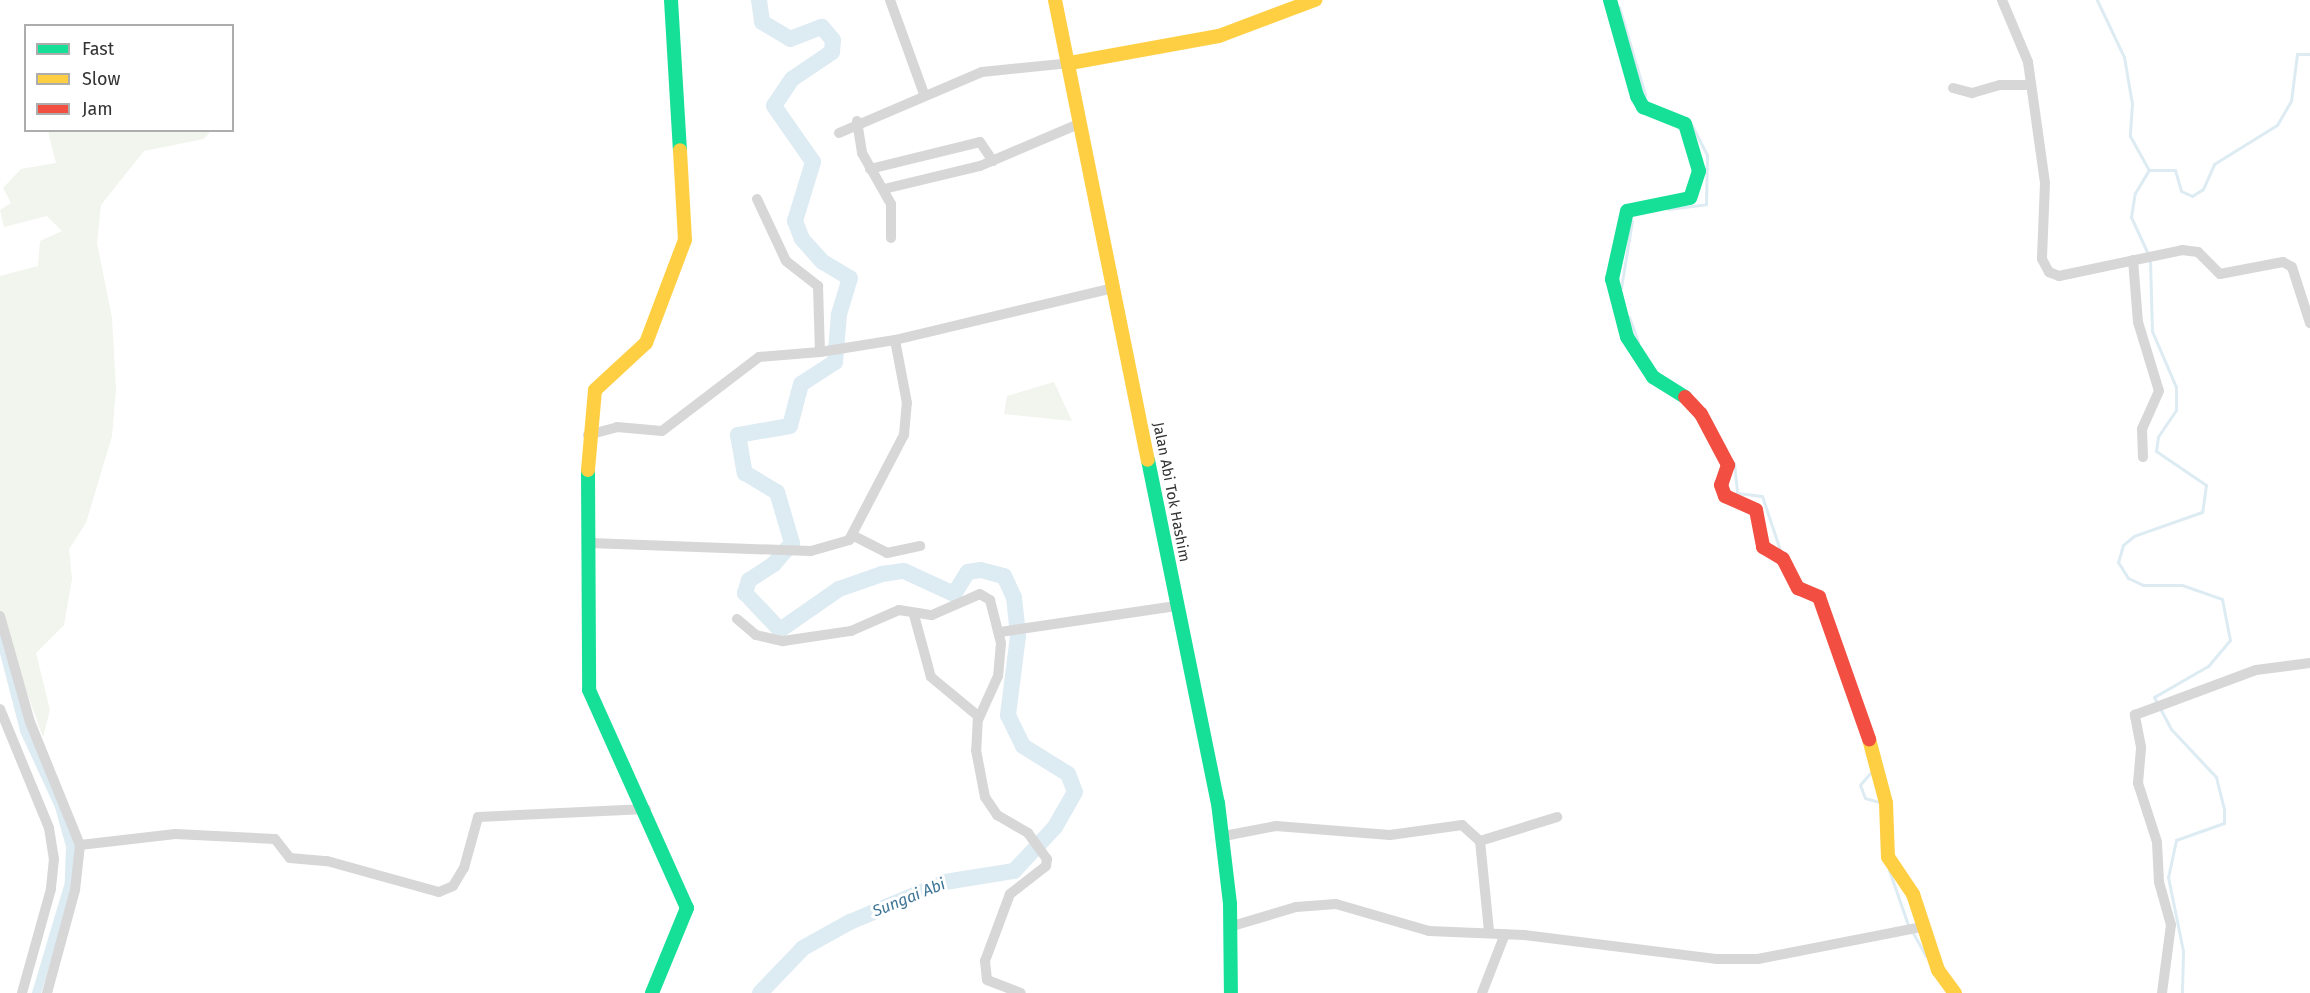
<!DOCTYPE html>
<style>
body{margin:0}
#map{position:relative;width:2310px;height:993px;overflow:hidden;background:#fff;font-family:"Fira Sans",sans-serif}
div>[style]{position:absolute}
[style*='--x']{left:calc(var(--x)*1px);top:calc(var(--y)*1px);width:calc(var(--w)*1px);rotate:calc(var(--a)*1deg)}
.green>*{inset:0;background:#f1f5ed}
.stream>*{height:3px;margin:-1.5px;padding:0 1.5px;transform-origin:1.5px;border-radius:1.5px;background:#ddebf3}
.canal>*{height:9px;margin:-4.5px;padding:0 4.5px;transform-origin:4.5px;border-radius:4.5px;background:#ddebf3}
.river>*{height:16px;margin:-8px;padding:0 8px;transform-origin:8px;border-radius:8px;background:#ddebf3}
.street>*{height:10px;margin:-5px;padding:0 5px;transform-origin:5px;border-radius:5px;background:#d7d7d7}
.fast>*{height:14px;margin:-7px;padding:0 7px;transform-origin:7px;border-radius:7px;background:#16e098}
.slow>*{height:14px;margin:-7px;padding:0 7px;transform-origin:7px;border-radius:7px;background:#ffcf43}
.jam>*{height:14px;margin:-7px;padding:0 7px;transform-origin:7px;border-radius:7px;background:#f24e42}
span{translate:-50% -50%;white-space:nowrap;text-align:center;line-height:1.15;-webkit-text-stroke:6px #fff;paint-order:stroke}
.street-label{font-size:15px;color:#333}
.water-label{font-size:16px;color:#3f7597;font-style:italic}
.legend{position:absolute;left:24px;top:24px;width:210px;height:108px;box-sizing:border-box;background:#fff;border:2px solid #adadad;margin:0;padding:8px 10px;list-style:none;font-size:18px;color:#333}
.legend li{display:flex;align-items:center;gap:12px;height:30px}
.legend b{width:30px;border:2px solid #adadad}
</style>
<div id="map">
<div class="green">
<div style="clip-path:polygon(48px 131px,211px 131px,204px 139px,144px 151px,101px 205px,97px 243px,112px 318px,116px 389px,112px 436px,86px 523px,69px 549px,72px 579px,64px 625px,36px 653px,50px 710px,43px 737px,0 619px,0 276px,38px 266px,40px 241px,62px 231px,47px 216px,4px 227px,0 210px,11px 203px,3px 188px,21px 169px,56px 163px)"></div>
<div style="clip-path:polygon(1054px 382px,1072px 421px,1004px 414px,1007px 396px)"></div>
</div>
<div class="stream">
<div style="--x:2097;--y:0;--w:63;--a:64.7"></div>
<div style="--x:2124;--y:57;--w:48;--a:80.3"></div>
<div style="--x:2132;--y:104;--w:32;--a:94"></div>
<div style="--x:2130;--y:136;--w:39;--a:61"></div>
<div style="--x:1619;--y:7;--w:92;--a:73.5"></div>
<div style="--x:1668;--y:209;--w:38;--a:-7"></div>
<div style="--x:1706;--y:204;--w:49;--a:-88.8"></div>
<div style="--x:1707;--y:155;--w:36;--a:-117"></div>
<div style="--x:2148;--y:254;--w:41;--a:-114.7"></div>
<div style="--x:2131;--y:217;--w:24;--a:-81"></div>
<div style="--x:2135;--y:193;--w:27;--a:-59"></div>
<div style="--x:2149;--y:170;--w:26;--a:0"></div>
<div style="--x:2175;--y:170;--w:22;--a:74"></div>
<div style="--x:2181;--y:191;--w:12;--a:24"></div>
<div style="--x:2192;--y:196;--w:13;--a:-32"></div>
<div style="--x:2203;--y:189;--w:27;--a:-66"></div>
<div style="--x:2214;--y:164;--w:74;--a:-31.8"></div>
<div style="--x:2277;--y:125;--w:28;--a:-60"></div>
<div style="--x:2291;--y:101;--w:47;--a:-82.7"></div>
<div style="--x:2297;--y:54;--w:13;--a:0"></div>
<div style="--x:2150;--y:260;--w:71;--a:88.4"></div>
<div style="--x:2152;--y:331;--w:61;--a:66.8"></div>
<div style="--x:2176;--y:387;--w:23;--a:90"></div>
<div style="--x:2176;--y:410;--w:32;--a:124"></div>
<div style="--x:2158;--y:437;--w:14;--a:98"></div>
<div style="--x:2156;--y:451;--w:60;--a:34.2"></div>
<div style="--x:2206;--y:485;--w:27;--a:98"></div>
<div style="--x:2202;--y:512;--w:72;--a:160.6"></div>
<div style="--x:2134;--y:536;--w:14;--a:141"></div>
<div style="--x:2123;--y:545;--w:18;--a:106"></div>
<div style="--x:2118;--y:562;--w:19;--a:58"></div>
<div style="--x:2128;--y:578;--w:17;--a:25"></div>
<div style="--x:2143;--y:585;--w:39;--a:0"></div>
<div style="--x:2182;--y:585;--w:42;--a:19.3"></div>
<div style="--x:2222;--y:599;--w:42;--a:79"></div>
<div style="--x:2230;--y:640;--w:34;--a:130"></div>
<div style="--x:2208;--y:666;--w:62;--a:150.1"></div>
<div style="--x:2154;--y:697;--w:36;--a:62"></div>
<div style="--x:2171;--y:729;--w:66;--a:46.8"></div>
<div style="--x:2216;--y:777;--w:32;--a:76"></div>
<div style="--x:2224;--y:808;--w:15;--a:90"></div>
<div style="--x:2224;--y:823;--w:51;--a:160.5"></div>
<div style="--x:2176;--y:840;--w:38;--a:102"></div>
<div style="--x:2168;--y:877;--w:76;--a:78.5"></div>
<div style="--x:2183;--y:951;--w:42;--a:91.4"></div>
<div style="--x:1621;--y:288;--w:68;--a:-80.7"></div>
<div style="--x:1629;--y:317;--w:27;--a:70"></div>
<div style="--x:1734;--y:463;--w:30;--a:84"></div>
<div style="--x:1737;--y:493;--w:25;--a:7"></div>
<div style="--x:1762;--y:496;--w:57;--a:71.6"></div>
<div style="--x:1872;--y:771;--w:18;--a:131"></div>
<div style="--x:1860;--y:785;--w:14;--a:69"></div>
<div style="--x:1865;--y:798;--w:15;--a:16"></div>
<div style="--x:1889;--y:870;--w:58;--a:70.9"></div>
<div style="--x:1912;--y:931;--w:29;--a:61"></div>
</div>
<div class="canal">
<div style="--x:0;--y:637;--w:96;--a:75.5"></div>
<div style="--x:24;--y:730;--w:84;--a:65.3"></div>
<div style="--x:59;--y:806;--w:41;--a:74.6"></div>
<div style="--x:70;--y:846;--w:36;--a:92"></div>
<div style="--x:69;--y:882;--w:116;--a:106.6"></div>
</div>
<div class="river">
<div style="--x:759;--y:0;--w:22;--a:82"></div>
<div style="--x:762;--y:22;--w:33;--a:31"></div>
<div style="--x:790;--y:39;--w:34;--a:-21"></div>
<div style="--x:822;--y:27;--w:17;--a:50"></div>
<div style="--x:833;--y:40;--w:12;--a:95"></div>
<div style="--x:832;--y:52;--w:48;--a:146"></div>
<div style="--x:792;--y:79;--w:32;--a:124"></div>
<div style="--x:774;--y:106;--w:68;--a:55.1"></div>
<div style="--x:813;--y:162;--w:62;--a:107"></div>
<div style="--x:795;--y:221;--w:19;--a:69"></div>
<div style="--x:802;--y:239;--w:31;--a:48"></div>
<div style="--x:823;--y:262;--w:31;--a:31"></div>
<div style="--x:850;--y:278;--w:39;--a:107"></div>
<div style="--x:839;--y:315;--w:47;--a:94.9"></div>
<div style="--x:835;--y:362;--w:40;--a:147.1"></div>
<div style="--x:801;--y:384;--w:43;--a:104.7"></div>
<div style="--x:790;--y:426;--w:53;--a:170.2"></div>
<div style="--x:738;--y:435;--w:39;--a:80"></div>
<div style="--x:745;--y:473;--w:37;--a:31"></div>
<div style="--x:777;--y:492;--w:53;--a:73.6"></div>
<div style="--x:792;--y:543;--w:28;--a:131"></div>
<div style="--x:774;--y:564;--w:30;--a:147"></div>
<div style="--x:749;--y:580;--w:14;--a:107"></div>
<div style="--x:745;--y:593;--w:51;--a:46.6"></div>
<div style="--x:780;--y:630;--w:72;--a:-34.8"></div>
<div style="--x:839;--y:589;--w:46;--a:-19.2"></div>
<div style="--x:882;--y:574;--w:22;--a:-8"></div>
<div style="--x:904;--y:571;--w:55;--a:24.7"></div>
<div style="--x:954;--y:594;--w:26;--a:-58"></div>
<div style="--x:968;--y:572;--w:13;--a:-9"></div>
<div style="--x:981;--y:570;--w:24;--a:15"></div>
<div style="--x:1004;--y:576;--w:23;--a:65"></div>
<div style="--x:1014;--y:597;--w:27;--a:84"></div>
<div style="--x:760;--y:993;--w:62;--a:-46.3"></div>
<div style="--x:803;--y:948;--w:54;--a:-29"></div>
<div style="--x:850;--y:922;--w:103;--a:-22.8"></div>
<div style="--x:945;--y:882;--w:70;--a:-9.1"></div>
<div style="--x:1014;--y:871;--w:60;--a:-47"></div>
<div style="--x:1055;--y:827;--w:40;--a:-60.3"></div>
<div style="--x:1075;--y:792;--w:19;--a:-111"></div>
<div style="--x:1068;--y:774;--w:53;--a:-148.1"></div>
<div style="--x:1023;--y:746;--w:34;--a:-116"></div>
<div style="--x:1008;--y:715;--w:80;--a:-82.8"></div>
</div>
<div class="street">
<div style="--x:890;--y:0;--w:100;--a:70.1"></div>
<div style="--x:2002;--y:0;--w:67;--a:67.2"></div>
<div style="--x:2028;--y:62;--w:122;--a:82"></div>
<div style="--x:2045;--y:183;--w:76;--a:92.3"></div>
<div style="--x:2042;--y:259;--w:15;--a:62"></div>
<div style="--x:2049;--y:272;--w:11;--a:22"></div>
<div style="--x:2059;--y:276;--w:126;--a:-11.9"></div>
<div style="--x:2182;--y:250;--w:16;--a:7"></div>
<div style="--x:2198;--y:252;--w:31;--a:45"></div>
<div style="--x:2220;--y:274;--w:64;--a:-10.8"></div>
<div style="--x:2283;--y:262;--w:10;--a:29"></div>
<div style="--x:2292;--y:267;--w:59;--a:72.2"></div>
<div style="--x:1953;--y:88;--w:20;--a:15"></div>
<div style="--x:1972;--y:93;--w:29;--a:-16"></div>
<div style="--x:2000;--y:85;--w:30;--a:0"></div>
<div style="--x:857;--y:121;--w:32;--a:81"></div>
<div style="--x:862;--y:153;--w:59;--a:60.4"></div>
<div style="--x:891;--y:204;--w:34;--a:90"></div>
<div style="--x:839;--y:133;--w:155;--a:-23.1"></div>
<div style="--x:982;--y:72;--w:88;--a:-5.8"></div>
<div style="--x:870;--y:169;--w:113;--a:-13.8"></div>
<div style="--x:980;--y:142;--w:23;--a:56"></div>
<div style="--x:884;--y:189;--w:99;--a:-13.5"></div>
<div style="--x:980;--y:166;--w:110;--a:-23.1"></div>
<div style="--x:757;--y:199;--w:68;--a:64.9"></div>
<div style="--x:786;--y:261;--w:41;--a:38"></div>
<div style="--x:818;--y:286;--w:66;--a:88.3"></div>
<div style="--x:820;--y:352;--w:76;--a:-9.1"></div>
<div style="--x:895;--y:340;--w:224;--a:-13.4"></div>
<div style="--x:2133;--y:260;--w:62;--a:85.4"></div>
<div style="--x:2138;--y:322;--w:72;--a:73.1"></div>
<div style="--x:2159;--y:391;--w:42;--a:114.1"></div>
<div style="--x:2142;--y:429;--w:28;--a:88"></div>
<div style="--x:588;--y:435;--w:30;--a:-15"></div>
<div style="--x:617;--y:427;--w:45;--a:5.1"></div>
<div style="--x:662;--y:431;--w:122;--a:-37.3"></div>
<div style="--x:759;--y:357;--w:61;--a:-4.7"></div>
<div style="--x:854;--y:536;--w:37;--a:27"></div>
<div style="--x:887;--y:553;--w:34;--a:-12"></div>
<div style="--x:590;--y:543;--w:221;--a:2.1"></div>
<div style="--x:811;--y:551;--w:40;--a:-16"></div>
<div style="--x:849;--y:540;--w:119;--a:-62.4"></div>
<div style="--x:904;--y:435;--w:32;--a:-85"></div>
<div style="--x:907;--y:403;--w:64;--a:-100.8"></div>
<div style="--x:914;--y:615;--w:64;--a:74.7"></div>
<div style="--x:931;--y:677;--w:61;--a:39.7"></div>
<div style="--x:978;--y:716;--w:34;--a:93"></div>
<div style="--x:976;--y:750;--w:48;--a:79.2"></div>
<div style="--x:985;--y:797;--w:22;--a:56"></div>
<div style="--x:997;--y:815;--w:36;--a:30"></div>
<div style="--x:1028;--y:833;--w:32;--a:54"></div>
<div style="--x:1047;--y:859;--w:7;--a:98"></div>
<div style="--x:1046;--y:866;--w:46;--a:142.1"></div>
<div style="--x:1010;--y:894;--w:72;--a:110.5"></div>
<div style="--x:985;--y:961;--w:19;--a:84"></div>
<div style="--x:987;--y:980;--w:36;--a:21"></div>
<div style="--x:0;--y:616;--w:110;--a:74.2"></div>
<div style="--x:30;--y:722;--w:133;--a:67.9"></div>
<div style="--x:80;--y:845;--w:45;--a:96.3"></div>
<div style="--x:75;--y:890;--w:107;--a:105.2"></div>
<div style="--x:737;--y:619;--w:25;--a:40"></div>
<div style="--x:756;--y:635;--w:28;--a:13"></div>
<div style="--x:783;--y:641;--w:69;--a:-8.4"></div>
<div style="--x:851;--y:631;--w:52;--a:-23.6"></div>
<div style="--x:899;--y:610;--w:33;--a:9"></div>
<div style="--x:932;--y:615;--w:52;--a:-23.6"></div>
<div style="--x:980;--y:594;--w:12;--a:31"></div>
<div style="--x:990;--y:600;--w:44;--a:75.7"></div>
<div style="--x:1001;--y:643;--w:33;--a:95"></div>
<div style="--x:998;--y:676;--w:48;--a:114.4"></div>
<div style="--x:1000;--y:632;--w:178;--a:-8.4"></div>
<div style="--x:0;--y:709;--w:129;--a:67.6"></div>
<div style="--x:49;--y:828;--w:31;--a:81"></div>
<div style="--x:54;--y:859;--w:30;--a:96"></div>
<div style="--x:51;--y:889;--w:108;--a:105.6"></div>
<div style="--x:1224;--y:836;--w:53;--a:-10.9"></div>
<div style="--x:1276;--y:826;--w:114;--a:4.5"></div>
<div style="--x:1390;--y:835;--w:73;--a:-7.9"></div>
<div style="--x:1462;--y:825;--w:24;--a:42"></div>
<div style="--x:80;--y:845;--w:96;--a:-6.6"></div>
<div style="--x:175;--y:834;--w:100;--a:2.9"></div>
<div style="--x:275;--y:839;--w:24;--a:52"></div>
<div style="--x:290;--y:858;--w:37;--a:5"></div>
<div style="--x:327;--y:861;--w:116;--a:15.5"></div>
<div style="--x:439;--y:892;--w:15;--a:-23"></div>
<div style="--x:453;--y:886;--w:21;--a:-59"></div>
<div style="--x:464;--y:868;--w:53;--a:-74.6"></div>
<div style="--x:478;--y:817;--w:168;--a:-2.7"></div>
<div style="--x:1229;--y:927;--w:70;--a:-16.6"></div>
<div style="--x:1296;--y:907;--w:40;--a:-4.3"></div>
<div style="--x:1336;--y:904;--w:97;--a:16.2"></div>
<div style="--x:1429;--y:931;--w:95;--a:2.4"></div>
<div style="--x:1524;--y:935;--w:193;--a:7.1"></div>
<div style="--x:1716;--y:959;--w:42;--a:0"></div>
<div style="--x:1758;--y:959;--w:166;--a:-11.1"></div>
<div style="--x:1489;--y:931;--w:90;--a:-95.7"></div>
<div style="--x:1480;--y:841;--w:81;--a:-17.3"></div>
<div style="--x:1482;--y:993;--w:63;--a:-68.7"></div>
<div style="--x:2162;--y:993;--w:69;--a:-82.5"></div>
<div style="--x:2171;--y:925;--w:45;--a:-105.6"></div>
<div style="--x:2159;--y:882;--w:40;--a:-92.9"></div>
<div style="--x:2157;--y:842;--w:62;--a:-107.9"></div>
<div style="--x:2138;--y:783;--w:36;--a:-85"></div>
<div style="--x:2141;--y:747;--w:33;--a:-101"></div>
<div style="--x:2135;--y:715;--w:129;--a:-20.4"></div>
<div style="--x:2256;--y:670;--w:54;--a:-7.4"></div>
</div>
<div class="fast">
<div style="--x:671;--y:0;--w:150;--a:86.6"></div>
<div style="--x:1610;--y:0;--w:100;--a:74.3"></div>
<div style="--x:1637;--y:96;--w:13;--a:61"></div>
<div style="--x:1643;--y:107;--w:45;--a:22"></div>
<div style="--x:1685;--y:124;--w:49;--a:73.4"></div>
<div style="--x:1699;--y:171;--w:28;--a:108"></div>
<div style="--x:1690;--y:198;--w:64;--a:168.3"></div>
<div style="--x:1627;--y:211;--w:70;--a:102.4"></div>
<div style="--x:1612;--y:279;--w:60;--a:75.5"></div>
<div style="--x:1627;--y:337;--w:48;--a:57"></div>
<div style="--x:1653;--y:377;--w:38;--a:32"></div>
<div style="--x:1148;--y:460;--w:350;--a:78.5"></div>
<div style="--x:1218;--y:803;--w:102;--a:83.2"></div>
<div style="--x:1230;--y:904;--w:89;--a:89.4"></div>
<div style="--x:588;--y:470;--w:220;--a:89.7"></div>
<div style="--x:589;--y:690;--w:239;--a:65.8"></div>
<div style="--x:687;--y:908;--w:92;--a:112.4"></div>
</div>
<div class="slow">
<div style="--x:1055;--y:0;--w:469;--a:78.6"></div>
<div style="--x:1070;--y:63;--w:151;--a:-10.3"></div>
<div style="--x:1219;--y:36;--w:103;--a:-20.6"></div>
<div style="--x:588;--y:470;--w:80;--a:-85"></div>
<div style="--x:595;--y:390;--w:69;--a:-42.7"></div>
<div style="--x:646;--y:343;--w:110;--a:-69.3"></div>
<div style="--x:685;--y:240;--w:90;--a:-93.2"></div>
<div style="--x:1869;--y:739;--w:66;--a:75.1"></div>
<div style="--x:1886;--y:803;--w:54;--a:87.9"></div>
<div style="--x:1888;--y:857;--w:45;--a:56"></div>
<div style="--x:1913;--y:894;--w:80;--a:71.8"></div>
<div style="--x:1938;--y:970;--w:29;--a:54"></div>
</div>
<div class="jam">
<div style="--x:1685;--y:397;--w:23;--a:47"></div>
<div style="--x:1701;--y:414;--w:58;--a:62.1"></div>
<div style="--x:1728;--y:465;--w:21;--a:109"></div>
<div style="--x:1721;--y:485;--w:12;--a:70"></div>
<div style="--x:1725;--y:496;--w:34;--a:24"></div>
<div style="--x:1756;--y:510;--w:38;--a:79"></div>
<div style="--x:1763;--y:547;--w:23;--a:31"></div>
<div style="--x:1783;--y:559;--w:33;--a:63"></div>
<div style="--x:1798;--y:588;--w:23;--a:23"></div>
<div style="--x:1819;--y:597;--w:151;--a:70.6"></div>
</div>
<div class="street-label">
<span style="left:1171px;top:492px;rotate:79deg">Jalan Abi Tok Hashim</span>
</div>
<div class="water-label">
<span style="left:909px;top:898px;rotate:-22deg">Sungai Abi</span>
</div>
<ul class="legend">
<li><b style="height:8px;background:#16e098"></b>Fast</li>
<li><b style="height:8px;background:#ffcf43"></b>Slow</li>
<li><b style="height:8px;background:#f24e42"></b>Jam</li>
</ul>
</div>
